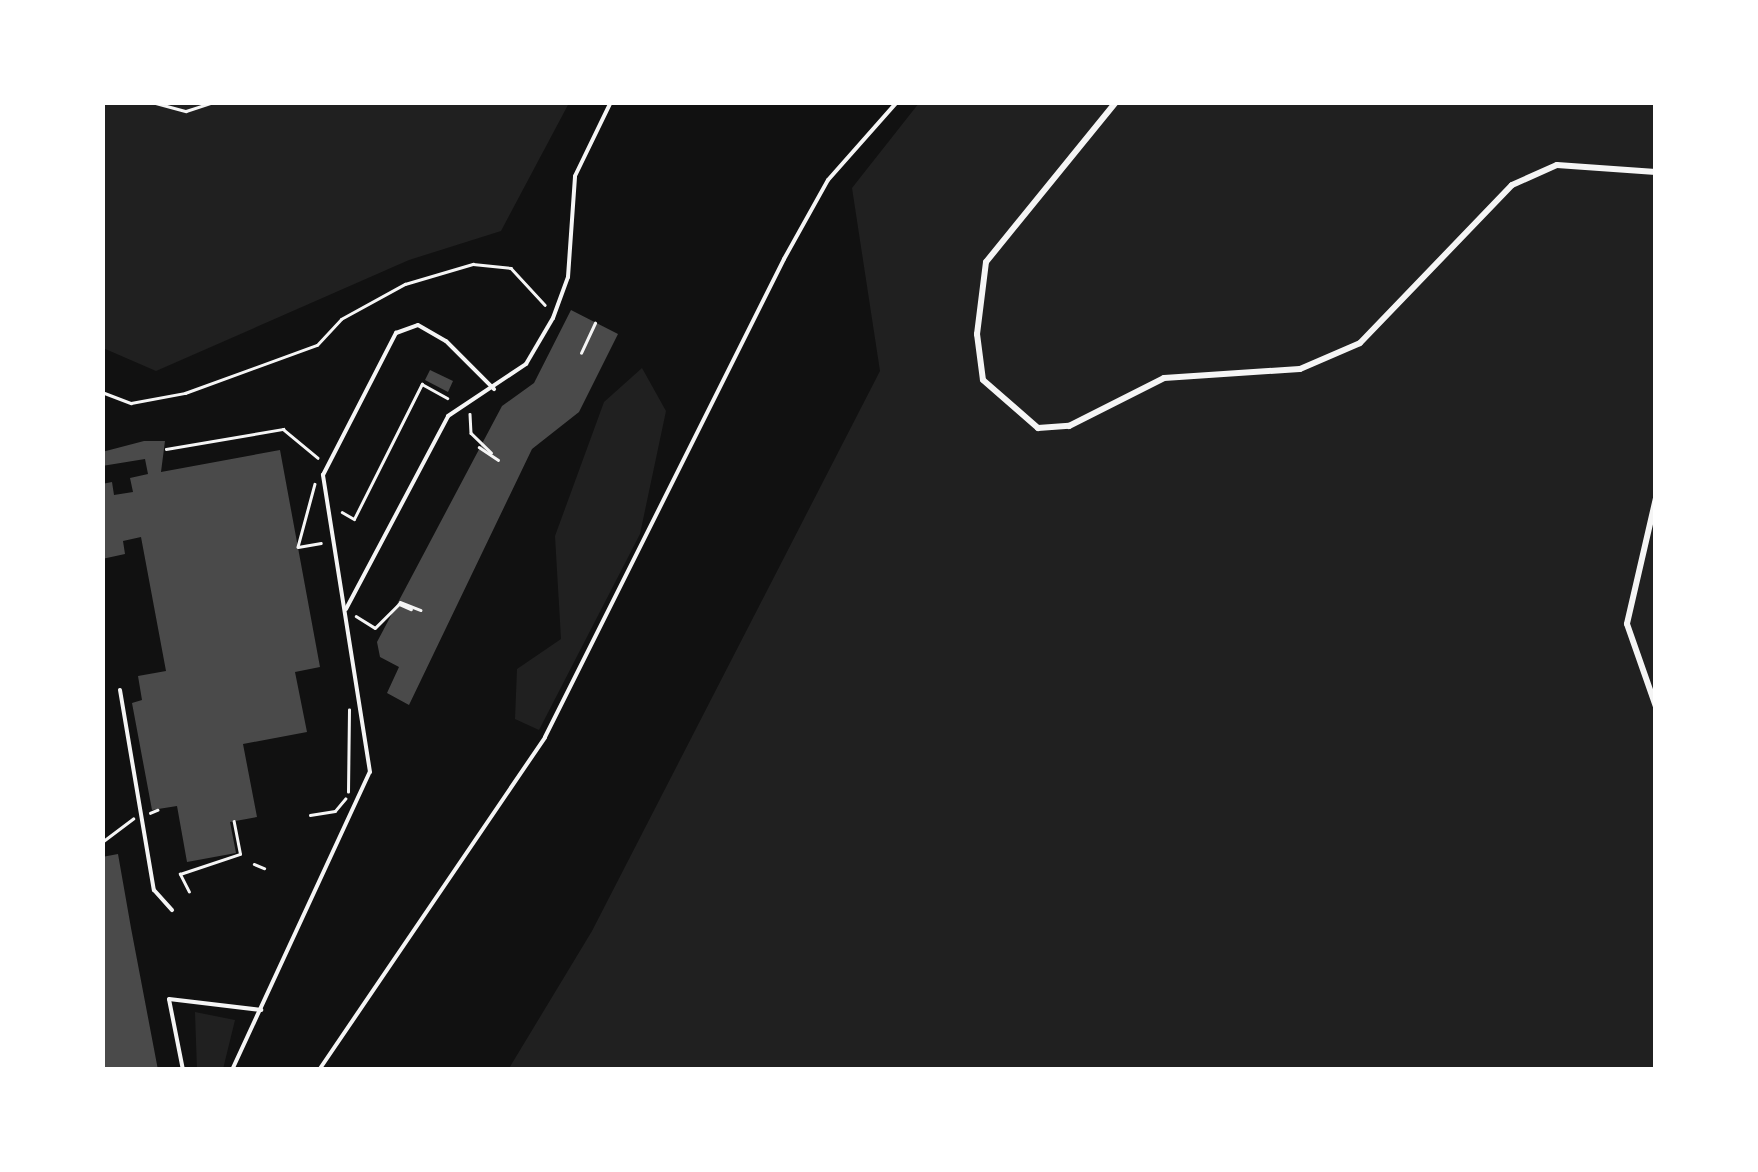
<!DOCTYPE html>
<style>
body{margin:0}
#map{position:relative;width:1758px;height:1172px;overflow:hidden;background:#111;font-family:"Space Grotesk",sans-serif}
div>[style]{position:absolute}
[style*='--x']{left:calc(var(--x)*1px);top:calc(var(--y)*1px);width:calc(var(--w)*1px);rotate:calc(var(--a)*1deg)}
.green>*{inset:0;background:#202020}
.building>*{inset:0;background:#4a4a4a}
.path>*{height:2.5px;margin:-1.25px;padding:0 1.25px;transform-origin:1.25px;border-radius:1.25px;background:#f5f5f5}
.service>*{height:4px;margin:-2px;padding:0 2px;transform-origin:2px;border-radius:2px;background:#f5f5f5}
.minor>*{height:6px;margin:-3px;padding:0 3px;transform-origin:3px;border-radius:3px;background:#f5f5f5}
span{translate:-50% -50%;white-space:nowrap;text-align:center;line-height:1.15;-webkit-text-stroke:9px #fff;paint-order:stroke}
.frame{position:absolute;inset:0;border:105px solid #fff;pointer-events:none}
</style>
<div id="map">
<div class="green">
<div style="clip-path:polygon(102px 103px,569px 103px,501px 231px,409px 260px,156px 371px,103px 348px)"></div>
<div style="clip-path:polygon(919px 103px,1655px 103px,1655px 1069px,508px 1070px,592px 931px,880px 371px,852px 188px)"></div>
<div style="clip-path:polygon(642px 368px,666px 411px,640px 534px,539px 730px,515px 719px,517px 669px,561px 639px,555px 536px,604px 402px)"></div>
<div style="clip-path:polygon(195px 1012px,235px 1020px,223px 1069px,197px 1069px)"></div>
</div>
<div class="building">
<div style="clip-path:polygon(571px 310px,618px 334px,579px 412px,532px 449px,409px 705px,387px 693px,399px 667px,380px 657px,377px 642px,502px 406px,534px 383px)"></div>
<div style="clip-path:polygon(430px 370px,453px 381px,448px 392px,425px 380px)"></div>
<div style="clip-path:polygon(144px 441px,165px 441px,161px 472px,280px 450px,320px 667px,295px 672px,307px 732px,243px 744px,257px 817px,230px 822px,236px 853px,187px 862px,177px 806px,152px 810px,132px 703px,142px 700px,138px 676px,166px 671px,141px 537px,123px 541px,125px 554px,102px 559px,102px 484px,112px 482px,114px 495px,133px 492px,130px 478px,148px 474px,145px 459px,102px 466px,102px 452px)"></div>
<div style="clip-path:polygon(118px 854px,131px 928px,158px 1070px,102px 1070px,102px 857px)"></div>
</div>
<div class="path">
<div style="--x:152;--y:102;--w:35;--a:15"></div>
<div style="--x:186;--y:111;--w:29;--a:-18"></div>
<div style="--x:581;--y:353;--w:33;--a:-65"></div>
<div style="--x:102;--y:392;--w:31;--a:21"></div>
<div style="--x:131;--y:403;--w:55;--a:-10.5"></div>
<div style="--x:185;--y:393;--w:140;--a:-20"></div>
<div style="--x:317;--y:345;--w:35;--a:-47"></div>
<div style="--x:341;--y:319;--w:73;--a:-28.7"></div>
<div style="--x:405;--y:284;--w:71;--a:-16.4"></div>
<div style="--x:473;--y:264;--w:38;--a:6"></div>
<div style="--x:511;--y:268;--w:50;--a:47.4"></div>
<div style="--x:470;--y:414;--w:19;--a:87"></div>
<div style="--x:471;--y:433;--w:28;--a:44"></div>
<div style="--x:479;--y:447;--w:23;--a:34"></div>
<div style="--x:166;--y:449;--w:119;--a:-9.7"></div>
<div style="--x:283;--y:429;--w:45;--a:39.6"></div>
<div style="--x:315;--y:484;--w:65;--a:105.1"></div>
<div style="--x:298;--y:547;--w:23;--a:-10"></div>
<div style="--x:342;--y:512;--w:14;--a:30"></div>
<div style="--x:354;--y:519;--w:151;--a:-63.3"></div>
<div style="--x:422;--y:384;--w:29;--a:29"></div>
<div style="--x:400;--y:602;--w:22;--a:21"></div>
<div style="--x:399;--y:604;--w:13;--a:23"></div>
<div style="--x:356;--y:616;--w:22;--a:32"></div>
<div style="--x:375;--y:628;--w:34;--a:-45"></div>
<div style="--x:348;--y:792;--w:82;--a:-89.3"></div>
<div style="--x:150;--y:813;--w:8;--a:-23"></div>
<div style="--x:310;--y:815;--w:25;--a:-9"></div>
<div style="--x:335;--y:811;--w:16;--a:-50"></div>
<div style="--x:102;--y:842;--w:39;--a:-37"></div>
<div style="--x:254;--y:864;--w:11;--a:22"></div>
<div style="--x:189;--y:892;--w:20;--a:-117"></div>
<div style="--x:180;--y:874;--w:63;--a:-18.4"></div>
<div style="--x:240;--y:854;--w:33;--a:-101"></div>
</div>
<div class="service">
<div style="--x:346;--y:609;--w:218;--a:-62.1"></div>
<div style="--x:448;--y:416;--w:94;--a:-33.7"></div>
<div style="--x:526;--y:364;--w:53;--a:-59.6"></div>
<div style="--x:553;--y:318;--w:44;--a:-69.9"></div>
<div style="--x:568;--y:277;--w:101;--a:-86"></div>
<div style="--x:575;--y:176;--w:82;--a:-64.1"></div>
<div style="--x:120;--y:690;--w:203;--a:80.4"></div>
<div style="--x:154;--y:890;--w:27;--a:48"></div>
<div style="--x:183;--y:1070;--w:72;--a:-101.2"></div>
<div style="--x:169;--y:999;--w:93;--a:6.8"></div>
<div style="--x:232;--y:1070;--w:328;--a:-65.2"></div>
<div style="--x:370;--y:772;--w:301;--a:-99"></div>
<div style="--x:323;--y:475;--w:160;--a:-62.8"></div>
<div style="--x:396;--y:333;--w:23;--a:-20"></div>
<div style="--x:418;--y:325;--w:32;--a:30"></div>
<div style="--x:446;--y:341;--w:68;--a:45"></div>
<div style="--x:319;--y:1070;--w:402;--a:-55.8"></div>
<div style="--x:545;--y:737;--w:534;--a:-63.43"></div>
<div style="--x:784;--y:259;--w:90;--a:-60.9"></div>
<div style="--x:828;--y:180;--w:104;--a:-48.5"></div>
</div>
<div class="minor">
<div style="--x:1116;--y:102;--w:206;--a:129.1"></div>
<div style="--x:986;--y:262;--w:73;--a:97.1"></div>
<div style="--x:977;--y:334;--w:46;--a:82.6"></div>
<div style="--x:983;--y:380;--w:73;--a:41.1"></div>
<div style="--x:1038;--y:428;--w:31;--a:-4"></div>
<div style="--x:1069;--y:426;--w:106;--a:-26.8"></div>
<div style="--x:1164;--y:378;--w:136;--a:-3.8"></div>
<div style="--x:1300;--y:369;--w:65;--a:-23.4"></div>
<div style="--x:1360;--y:343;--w:219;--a:-46.1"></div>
<div style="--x:1512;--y:185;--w:49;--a:-24"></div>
<div style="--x:1557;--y:165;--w:99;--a:4"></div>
<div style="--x:1656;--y:498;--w:129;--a:103"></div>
<div style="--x:1627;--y:624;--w:88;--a:70.7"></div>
</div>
<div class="frame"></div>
</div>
